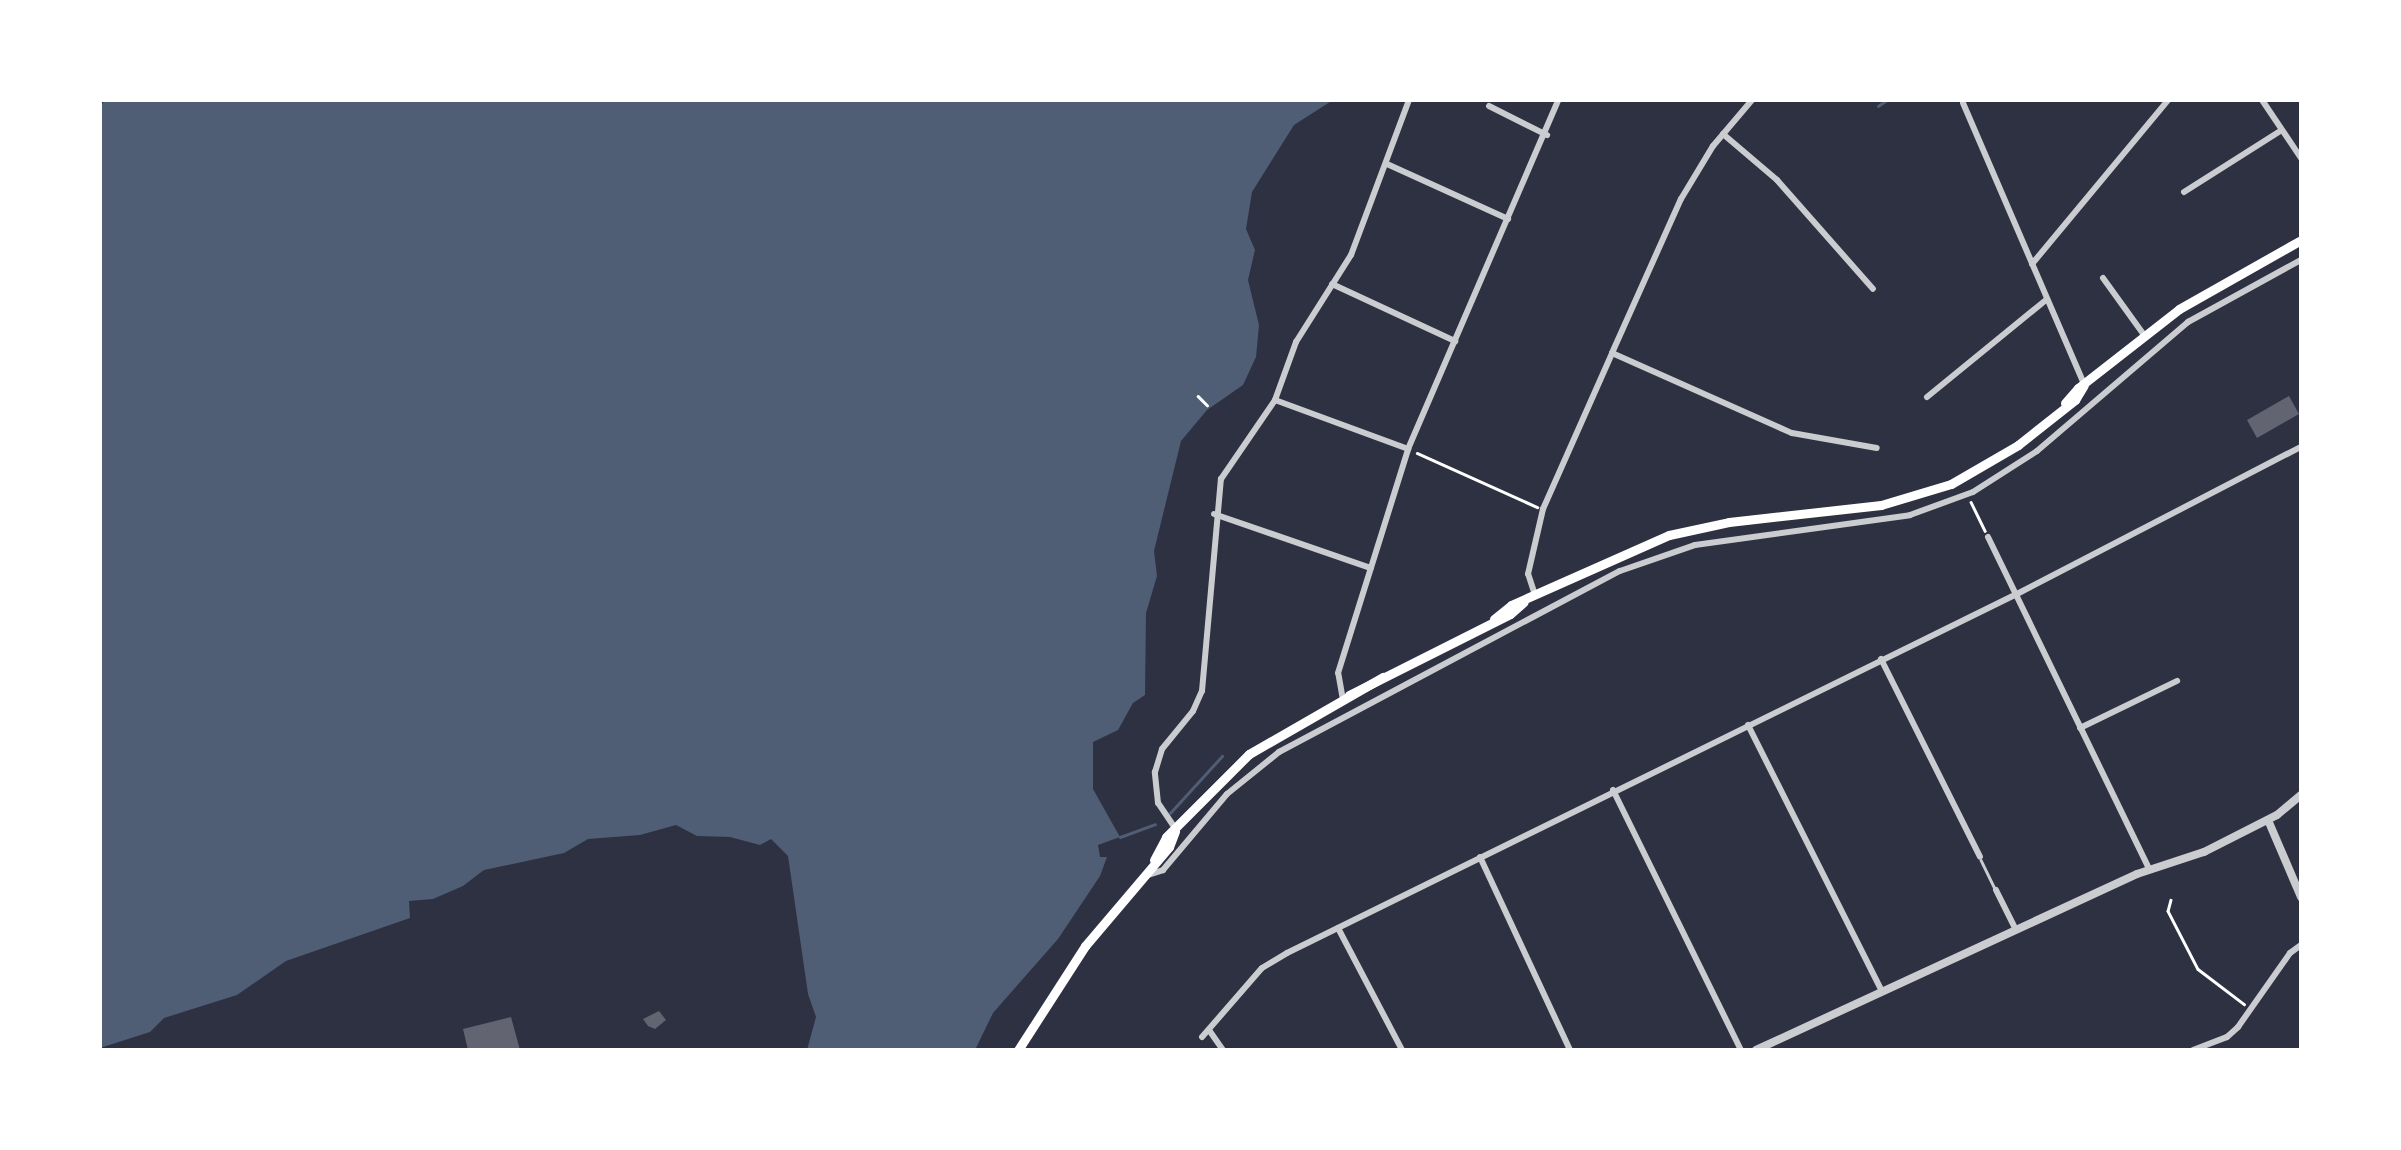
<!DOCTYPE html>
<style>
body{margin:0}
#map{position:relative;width:2401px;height:1150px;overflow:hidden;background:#2d3142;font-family:Quicksand,sans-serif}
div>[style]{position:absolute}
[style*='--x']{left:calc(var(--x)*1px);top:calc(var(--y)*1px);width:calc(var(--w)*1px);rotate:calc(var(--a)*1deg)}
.water>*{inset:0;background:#4f5d75}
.stream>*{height:2.5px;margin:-1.25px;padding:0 1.25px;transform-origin:1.25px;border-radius:1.25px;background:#4f5d75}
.building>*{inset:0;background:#626471}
.path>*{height:2.5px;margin:-1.25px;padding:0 1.25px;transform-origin:1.25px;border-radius:1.25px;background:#fff}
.service>*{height:2.5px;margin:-1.25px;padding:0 1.25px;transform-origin:1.25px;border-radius:1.25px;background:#caccd0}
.minor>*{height:6px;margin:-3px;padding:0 3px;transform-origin:3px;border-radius:3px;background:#caccd0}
.tertiary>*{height:8px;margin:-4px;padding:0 4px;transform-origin:4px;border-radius:4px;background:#caccd0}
.primary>*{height:9px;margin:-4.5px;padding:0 4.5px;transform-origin:4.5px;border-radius:4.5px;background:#fff}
span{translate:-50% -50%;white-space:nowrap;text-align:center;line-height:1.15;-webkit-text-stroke:10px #fff;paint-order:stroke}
.frame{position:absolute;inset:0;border:102px solid #fff;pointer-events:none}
</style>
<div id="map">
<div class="water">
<div style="clip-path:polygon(105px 100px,1333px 100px,1294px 125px,1252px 192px,1246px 229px,1255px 250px,1248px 280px,1259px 325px,1256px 357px,1243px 385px,1207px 410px,1181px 441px,1154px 551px,1157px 576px,1146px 613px,1145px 695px,1133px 703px,1118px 730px,1093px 742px,1093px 789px,1120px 837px,1098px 845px,1100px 857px,1107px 857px,1100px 876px,1058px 939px,993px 1013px,975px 1050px,807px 1050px,816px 1017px,808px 994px,788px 856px,771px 839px,760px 845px,730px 837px,697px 836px,676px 825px,640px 835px,588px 839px,564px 853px,484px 870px,463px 886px,433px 899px,409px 901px,410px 918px,286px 961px,237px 995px,164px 1018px,150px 1032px,100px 1048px,100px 107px)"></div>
</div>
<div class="stream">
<div style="--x:1878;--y:106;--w:11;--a:-34"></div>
<div style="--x:1170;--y:813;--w:77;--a:-47.6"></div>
<div style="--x:1120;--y:837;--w:37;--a:-20"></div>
</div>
<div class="building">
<div style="clip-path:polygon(2289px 396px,2299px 414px,2257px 438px,2247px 420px)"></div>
<div style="clip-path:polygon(659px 1011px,666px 1020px,655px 1029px,648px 1026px,643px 1019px)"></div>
<div style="clip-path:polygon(511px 1017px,520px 1050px,468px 1050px,463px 1029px)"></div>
</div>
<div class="path">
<div style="--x:1198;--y:396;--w:13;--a:45"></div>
<div style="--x:1417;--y:453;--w:132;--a:24.2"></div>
<div style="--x:1971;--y:502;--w:32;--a:64"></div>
<div style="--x:2171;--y:900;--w:11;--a:105"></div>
<div style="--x:2168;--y:911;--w:65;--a:62.7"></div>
<div style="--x:2198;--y:969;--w:58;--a:37.3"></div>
</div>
<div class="service">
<div style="--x:1981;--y:860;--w:32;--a:64"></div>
</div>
<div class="minor">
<div style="--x:2262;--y:100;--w:70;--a:56.1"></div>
<div style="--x:1963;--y:103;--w:306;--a:66.7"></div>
<div style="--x:1489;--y:106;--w:65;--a:26.6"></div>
<div style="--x:1723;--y:134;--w:71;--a:40.4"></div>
<div style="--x:1777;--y:180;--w:145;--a:48.6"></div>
<div style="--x:1387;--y:164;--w:133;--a:24.4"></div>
<div style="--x:2184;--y:192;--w:114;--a:-32.4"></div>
<div style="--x:2032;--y:264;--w:213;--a:-50.3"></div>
<div style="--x:2103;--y:278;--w:70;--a:54.3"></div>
<div style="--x:1332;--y:284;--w:136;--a:24.9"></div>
<div style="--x:1612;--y:353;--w:197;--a:24"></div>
<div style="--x:1792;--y:433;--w:86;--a:10"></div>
<div style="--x:1927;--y:397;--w:155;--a:-39.2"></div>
<div style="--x:1275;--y:400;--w:142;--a:20.2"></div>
<div style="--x:1214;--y:514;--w:166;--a:19"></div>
<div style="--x:1988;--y:537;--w:370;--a:64.1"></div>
<div style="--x:1535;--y:595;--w:22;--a:-108"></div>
<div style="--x:1528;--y:574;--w:67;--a:-77"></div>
<div style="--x:1543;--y:509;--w:171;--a:-66.1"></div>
<div style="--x:1612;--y:353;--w:169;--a:-65.9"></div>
<div style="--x:1681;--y:199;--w:62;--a:-58.9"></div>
<div style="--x:1713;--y:146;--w:60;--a:-49.7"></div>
<div style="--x:1881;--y:659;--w:221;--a:63.4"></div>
<div style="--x:1343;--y:700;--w:27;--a:-100"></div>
<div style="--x:1338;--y:673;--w:235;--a:-72.6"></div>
<div style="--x:1408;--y:449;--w:380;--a:-66.7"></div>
<div style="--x:1748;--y:725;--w:296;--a:63.3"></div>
<div style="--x:2080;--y:728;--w:108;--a:-25.9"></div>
<div style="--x:1613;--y:790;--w:290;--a:63.8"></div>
<div style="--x:1175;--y:828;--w:30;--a:-124"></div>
<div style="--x:1158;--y:803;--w:31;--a:-96"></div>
<div style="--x:1155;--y:772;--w:24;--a:-73"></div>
<div style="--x:1162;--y:749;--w:49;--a:-50.8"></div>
<div style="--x:1193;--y:711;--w:22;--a:-66"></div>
<div style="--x:1202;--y:691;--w:213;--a:-84.9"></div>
<div style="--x:1221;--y:479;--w:96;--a:-55.6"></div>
<div style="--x:1275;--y:400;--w:62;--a:-70.1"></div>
<div style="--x:1296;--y:342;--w:103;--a:-57.7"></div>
<div style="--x:1351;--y:255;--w:165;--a:-69.5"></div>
<div style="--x:1480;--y:857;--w:213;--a:65"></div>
<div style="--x:1145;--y:876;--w:19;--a:-18"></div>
<div style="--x:1163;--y:870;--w:99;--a:-49.9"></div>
<div style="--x:1227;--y:794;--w:67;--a:-38.9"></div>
<div style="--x:1279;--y:752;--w:386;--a:-28"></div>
<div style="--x:1620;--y:571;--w:79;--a:-19.1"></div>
<div style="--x:1695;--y:545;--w:217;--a:-7.9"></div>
<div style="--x:1910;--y:515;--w:67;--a:-20.1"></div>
<div style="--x:1973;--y:492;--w:76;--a:-32.6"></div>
<div style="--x:2037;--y:451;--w:199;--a:-40.5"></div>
<div style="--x:2188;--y:322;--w:129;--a:-28.8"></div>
<div style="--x:1996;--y:890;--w:42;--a:63.4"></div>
<div style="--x:1338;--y:928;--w:138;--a:62.3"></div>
<div style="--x:1209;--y:1030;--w:24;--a:55"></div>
<div style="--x:1202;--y:1037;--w:91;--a:-49"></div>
<div style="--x:1262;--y:968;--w:29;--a:-31"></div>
<div style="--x:1287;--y:953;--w:811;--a:-26.19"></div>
<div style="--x:2015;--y:595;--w:322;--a:-27.4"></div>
<div style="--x:2193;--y:1050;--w:36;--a:-21"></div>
<div style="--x:2227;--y:1037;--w:15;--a:-42"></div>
<div style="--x:2238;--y:1027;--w:90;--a:-54.9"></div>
<div style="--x:2290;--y:953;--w:14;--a:-36"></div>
</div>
<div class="tertiary">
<div style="--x:2268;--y:820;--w:84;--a:66.8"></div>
<div style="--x:1756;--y:1050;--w:420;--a:-24.8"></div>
<div style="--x:2137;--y:874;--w:71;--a:-18.2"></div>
<div style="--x:2204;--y:852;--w:82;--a:-26.9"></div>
<div style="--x:2277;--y:815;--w:31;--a:-40"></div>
</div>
<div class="primary">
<div style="--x:2065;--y:403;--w:20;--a:-49"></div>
<div style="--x:2078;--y:388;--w:128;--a:-38"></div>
<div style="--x:2179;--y:309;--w:140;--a:-29.5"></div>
<div style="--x:1494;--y:619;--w:22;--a:-39"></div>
<div style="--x:1511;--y:605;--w:173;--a:-23.9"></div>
<div style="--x:1669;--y:535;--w:61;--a:-12.2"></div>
<div style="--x:1729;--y:522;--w:153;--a:-6.4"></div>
<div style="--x:1881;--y:505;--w:73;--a:-16.7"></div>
<div style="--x:1951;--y:484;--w:78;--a:-30.2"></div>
<div style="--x:2018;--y:445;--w:73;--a:-38.3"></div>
<div style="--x:2075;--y:400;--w:17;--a:-59"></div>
<div style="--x:1349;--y:695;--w:180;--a:-26.7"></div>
<div style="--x:1510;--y:614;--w:18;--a:-41"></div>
<div style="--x:1154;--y:860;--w:26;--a:-62"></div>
<div style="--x:1166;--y:837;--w:117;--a:-45"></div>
<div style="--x:1249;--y:754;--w:155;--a:-29.9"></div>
<div style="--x:1018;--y:1050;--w:124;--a:-57.2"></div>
<div style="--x:1085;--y:946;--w:130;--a:-49.7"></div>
<div style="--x:1169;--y:847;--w:17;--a:-69"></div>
</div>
<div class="frame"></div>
</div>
